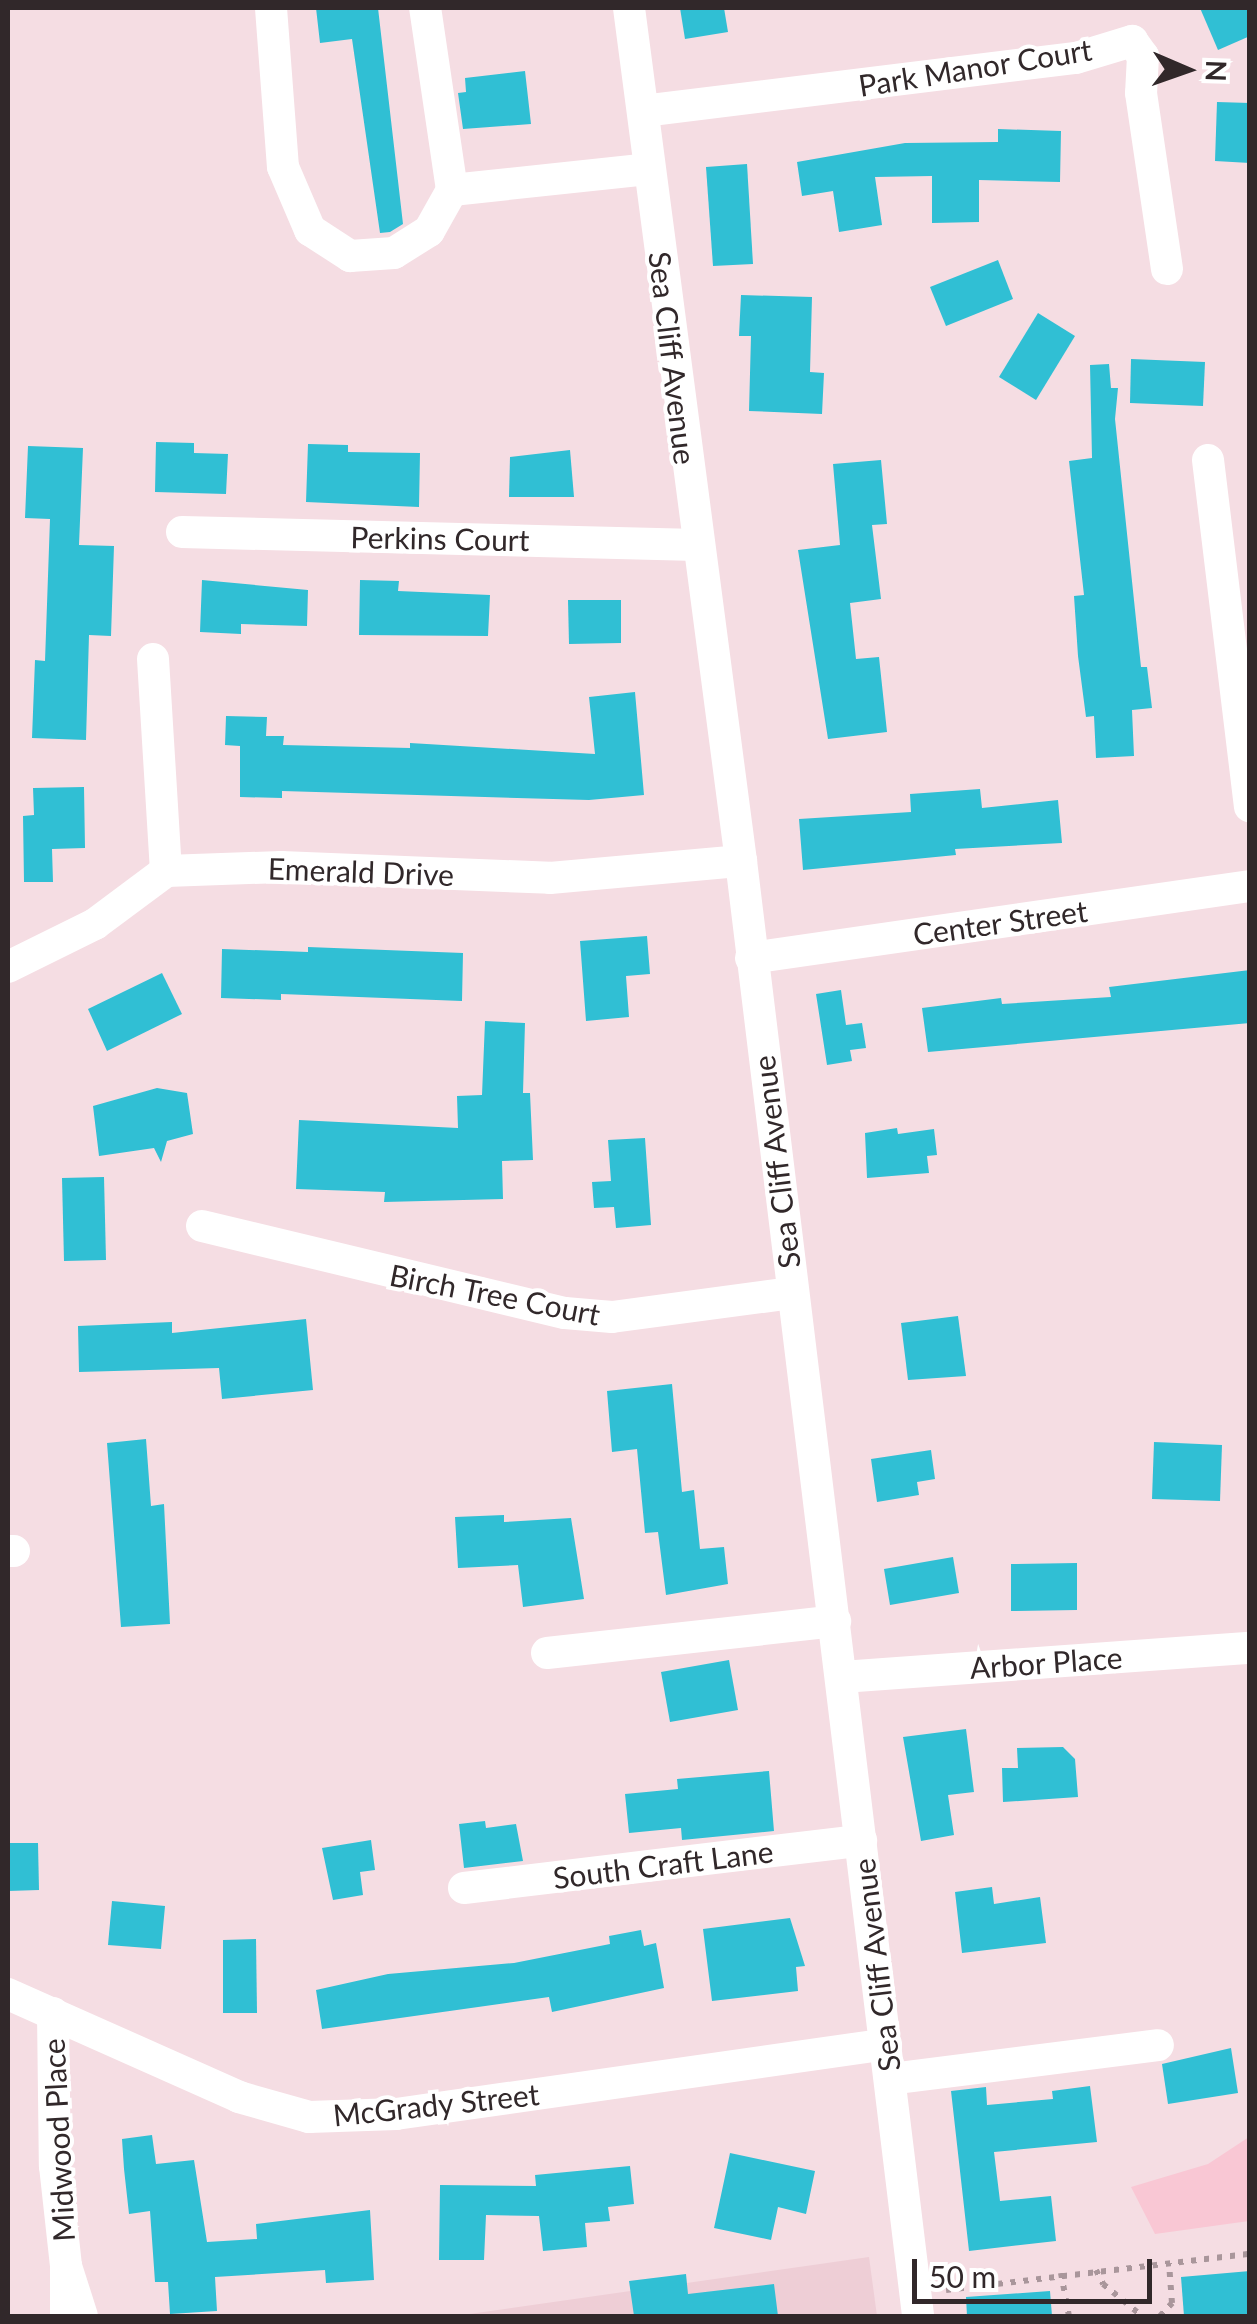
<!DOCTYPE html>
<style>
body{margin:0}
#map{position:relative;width:1257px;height:2324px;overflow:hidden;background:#f5dde3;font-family:Lato,sans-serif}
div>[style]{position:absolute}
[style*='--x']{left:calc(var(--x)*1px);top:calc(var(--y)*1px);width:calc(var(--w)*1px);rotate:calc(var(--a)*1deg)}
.built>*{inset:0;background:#eeced6}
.green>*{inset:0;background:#f9c7d4}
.building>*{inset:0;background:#30bfd4}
.path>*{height:6px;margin-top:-3px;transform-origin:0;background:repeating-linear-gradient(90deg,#a9969b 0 5px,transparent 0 13px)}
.minor>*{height:32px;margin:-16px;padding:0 16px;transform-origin:16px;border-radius:16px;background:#fff}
span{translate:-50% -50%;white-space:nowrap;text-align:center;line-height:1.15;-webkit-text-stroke:8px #fff;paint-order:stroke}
.street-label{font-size:30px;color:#31282a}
.frame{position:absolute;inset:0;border:10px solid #31282a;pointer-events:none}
.north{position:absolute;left:1137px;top:20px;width:100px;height:100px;-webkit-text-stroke:8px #fff;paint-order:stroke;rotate:92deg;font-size:28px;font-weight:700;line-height:40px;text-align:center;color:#31282a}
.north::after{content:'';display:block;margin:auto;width:35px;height:45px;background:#31282a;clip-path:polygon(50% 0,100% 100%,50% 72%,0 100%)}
.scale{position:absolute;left:912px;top:2259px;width:240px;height:45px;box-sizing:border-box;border:5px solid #31282a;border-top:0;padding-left:12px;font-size:30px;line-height:35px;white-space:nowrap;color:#31282a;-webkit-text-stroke:8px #fff;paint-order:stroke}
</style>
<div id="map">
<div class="built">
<div style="clip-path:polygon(869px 2257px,877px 2316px,455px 2316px)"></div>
</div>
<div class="green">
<div style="clip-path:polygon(1249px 2137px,1249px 2221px,1155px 2234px,1131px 2187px,1208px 2164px)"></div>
</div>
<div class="building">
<div style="clip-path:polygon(316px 8px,378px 8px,403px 224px,390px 232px,380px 233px,352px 39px,320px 43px)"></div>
<div style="clip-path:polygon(680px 8px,724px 8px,728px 32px,685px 39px)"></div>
<div style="clip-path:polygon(1200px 8px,1250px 8px,1250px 36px,1218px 50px)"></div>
<div style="clip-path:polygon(525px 71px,531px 124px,463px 129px,458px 93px,466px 92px,465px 78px)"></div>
<div style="clip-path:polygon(1217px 102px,1250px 103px,1250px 163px,1215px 161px)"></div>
<div style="clip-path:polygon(998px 129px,1061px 131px,1060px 182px,979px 180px,979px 222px,932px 223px,932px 176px,875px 177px,882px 225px,839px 232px,833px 191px,802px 196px,797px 162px,905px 143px,998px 142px)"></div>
<div style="clip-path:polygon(747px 164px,753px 264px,713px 266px,706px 167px)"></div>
<div style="clip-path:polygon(998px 260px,1013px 299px,946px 326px,930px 287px)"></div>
<div style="clip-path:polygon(741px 295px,812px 297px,810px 372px,824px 373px,822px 414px,749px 411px,751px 336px,739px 336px)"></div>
<div style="clip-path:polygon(1038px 313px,1075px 336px,1036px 400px,999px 377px)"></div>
<div style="clip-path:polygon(1131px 359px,1205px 362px,1203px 406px,1130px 403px)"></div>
<div style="clip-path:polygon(1109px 364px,1111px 388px,1118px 388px,1115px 419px,1141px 667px,1147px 667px,1152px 708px,1132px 710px,1134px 756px,1096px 758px,1094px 716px,1086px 717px,1078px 656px,1074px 596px,1084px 595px,1069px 461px,1092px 458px,1090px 365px)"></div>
<div style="clip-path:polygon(156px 442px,194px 443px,194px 453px,228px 454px,226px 494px,155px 492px)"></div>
<div style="clip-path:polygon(308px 444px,348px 445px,348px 452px,420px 453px,419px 507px,306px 502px)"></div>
<div style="clip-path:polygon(28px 446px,83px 448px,79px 545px,114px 546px,111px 636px,89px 635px,86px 740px,32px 738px,35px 660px,45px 661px,50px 519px,25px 518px)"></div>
<div style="clip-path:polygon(570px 450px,574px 497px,509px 497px,510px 457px)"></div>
<div style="clip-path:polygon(881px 460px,887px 524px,872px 525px,881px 599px,850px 603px,856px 659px,879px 657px,887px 732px,828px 739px,798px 550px,840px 545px,833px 464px)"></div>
<div style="clip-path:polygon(202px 580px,308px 590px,307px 626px,241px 624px,241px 634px,200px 632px)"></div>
<div style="clip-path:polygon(360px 580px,399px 581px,398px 591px,490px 595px,488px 636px,359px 635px)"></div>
<div style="clip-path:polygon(568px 600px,621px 600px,621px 643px,569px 644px)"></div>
<div style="clip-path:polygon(635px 692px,644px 795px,589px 800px,282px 791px,282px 798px,240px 797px,240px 746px,225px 745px,226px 716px,267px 717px,266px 736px,284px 736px,283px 745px,410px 748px,410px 743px,595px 754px,589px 697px)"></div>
<div style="clip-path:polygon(84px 787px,85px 848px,52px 849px,53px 882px,24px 882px,23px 816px,34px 815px,33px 788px)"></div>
<div style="clip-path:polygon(980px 789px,982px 808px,1058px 800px,1062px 843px,955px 849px,956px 855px,803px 870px,799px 819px,911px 812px,910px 794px)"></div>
<div style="clip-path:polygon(647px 936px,650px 974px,626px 976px,629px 1017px,586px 1021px,580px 941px)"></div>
<div style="clip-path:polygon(308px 947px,463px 953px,462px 1001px,281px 994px,281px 1000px,221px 998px,222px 949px,308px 952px)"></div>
<div style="clip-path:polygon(1250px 970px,1250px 1023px,928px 1052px,922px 1008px,1001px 998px,1002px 1004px,1111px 997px,1109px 987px)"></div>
<div style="clip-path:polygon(162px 973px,182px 1014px,107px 1051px,88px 1009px)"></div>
<div style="clip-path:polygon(841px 990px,846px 1025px,862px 1023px,866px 1048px,850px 1050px,852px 1061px,827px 1065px,816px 994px)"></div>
<div style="clip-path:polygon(485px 1021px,525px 1023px,523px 1093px,530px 1093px,533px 1160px,502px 1161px,503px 1199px,384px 1202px,385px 1192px,296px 1189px,299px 1120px,458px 1128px,457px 1096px,482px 1095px)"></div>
<div style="clip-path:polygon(157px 1088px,187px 1093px,193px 1134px,167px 1141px,161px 1162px,154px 1148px,99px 1156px,93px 1106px)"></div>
<div style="clip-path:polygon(897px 1128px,898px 1134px,934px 1129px,937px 1155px,927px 1156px,929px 1173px,867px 1178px,865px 1133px)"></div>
<div style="clip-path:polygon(645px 1138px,651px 1225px,616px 1228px,614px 1207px,594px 1208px,592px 1182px,611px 1181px,608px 1140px)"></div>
<div style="clip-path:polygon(104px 1177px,106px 1260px,64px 1261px,62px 1178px)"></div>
<div style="clip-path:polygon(958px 1316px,966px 1376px,908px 1380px,901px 1323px)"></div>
<div style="clip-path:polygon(306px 1319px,313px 1390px,222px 1399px,219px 1368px,79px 1372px,78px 1326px,172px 1322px,172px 1333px)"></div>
<div style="clip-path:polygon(672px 1384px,682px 1492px,694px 1490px,700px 1549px,724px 1547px,728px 1584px,666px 1595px,658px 1532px,645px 1533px,637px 1449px,612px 1452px,607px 1391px)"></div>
<div style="clip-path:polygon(146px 1439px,151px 1506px,164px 1504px,170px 1624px,121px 1627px,107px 1443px)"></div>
<div style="clip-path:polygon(1154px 1442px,1222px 1445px,1220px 1501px,1152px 1499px)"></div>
<div style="clip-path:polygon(931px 1450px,935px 1479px,917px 1482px,919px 1495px,877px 1502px,871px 1459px)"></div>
<div style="clip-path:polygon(504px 1515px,504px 1522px,571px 1518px,584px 1599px,523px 1607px,518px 1565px,458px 1568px,455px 1517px)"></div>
<div style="clip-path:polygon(953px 1557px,959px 1593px,890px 1605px,884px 1569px)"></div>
<div style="clip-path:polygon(1077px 1563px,1077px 1610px,1011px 1611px,1011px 1564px)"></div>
<div style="clip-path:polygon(729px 1660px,738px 1710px,670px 1722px,661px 1672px)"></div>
<div style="clip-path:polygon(966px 1729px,974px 1792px,948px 1795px,954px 1835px,921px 1841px,903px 1737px)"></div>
<div style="clip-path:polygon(1063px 1747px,1075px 1759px,1078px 1797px,1003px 1802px,1002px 1768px,1018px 1768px,1017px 1748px)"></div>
<div style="clip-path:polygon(769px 1771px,774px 1831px,682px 1840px,681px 1828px,629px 1833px,625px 1794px,678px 1789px,677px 1779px)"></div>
<div style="clip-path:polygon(485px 1821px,486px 1828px,516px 1824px,523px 1861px,464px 1868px,459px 1824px)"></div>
<div style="clip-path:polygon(371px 1840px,375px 1870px,360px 1872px,363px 1895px,333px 1900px,322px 1848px)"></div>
<div style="clip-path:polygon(8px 1843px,38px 1843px,39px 1890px,8px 1891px)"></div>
<div style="clip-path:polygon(992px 1887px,994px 1904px,1040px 1897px,1046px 1943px,962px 1953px,955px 1892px)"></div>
<div style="clip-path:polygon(112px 1901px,165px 1906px,161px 1949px,108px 1945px)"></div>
<div style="clip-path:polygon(790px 1918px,805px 1966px,796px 1967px,798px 1991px,712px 2001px,703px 1929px)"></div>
<div style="clip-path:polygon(641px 1930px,644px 1946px,656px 1943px,664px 1988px,552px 2012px,549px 1997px,322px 2029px,316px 1990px,388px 1974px,514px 1963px,610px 1944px,609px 1936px)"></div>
<div style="clip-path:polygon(256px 1939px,257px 2013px,223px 2013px,223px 1940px)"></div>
<div style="clip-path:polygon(1231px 2048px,1238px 2093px,1168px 2104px,1162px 2064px)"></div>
<div style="clip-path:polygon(1090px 2086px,1097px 2142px,994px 2152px,1000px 2201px,1051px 2196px,1056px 2241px,969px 2251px,951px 2091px,986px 2087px,987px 2105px,1053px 2099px,1052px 2091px)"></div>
<div style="clip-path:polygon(152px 2135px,156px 2164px,194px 2160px,207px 2242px,257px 2239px,256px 2224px,370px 2210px,374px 2280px,326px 2283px,325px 2270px,215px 2277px,217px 2311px,170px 2314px,168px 2282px,155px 2282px,150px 2211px,129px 2214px,124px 2169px,122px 2139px)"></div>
<div style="clip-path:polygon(730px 2153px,815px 2171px,806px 2214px,778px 2207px,771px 2240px,714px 2228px)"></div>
<div style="clip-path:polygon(630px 2166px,634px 2204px,608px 2207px,610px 2221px,585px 2223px,587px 2247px,543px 2251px,539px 2216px,486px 2215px,484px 2260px,439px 2260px,440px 2185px,536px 2186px,535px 2175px)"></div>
<div style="clip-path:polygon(1250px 2271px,1250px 2316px,1184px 2316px,1181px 2277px)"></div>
<div style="clip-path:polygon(686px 2274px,688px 2294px,774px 2284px,778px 2316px,634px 2316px,629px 2281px)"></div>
<div style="clip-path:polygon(1050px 2291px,1052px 2316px,967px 2316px,966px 2297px)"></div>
</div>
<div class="path">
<div style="--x:1096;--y:2270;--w:16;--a:63"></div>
<div style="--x:1103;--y:2284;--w:50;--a:39.4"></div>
<div style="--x:1061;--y:2273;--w:44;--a:79.5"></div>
<div style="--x:946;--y:2290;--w:306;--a:-6.8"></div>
<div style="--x:1160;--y:2316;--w:18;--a:-47"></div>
<div style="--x:1172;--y:2303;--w:40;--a:-94.3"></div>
</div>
<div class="minor">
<div style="--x:271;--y:8;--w:159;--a:85.7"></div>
<div style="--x:283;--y:167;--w:69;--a:66.8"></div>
<div style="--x:310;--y:230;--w:48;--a:33"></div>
<div style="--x:350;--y:256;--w:44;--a:-3.9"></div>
<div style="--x:394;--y:253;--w:41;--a:-32.2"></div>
<div style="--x:429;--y:231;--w:47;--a:-60.7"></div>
<div style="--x:452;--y:190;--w:184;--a:-98.4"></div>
<div style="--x:629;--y:8;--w:860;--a:82.52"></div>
<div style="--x:741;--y:861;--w:1466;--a:83.06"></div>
<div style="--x:643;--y:111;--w:436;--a:-7"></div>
<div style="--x:1076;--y:58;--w:59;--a:-16.9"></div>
<div style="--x:1132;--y:41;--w:19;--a:54"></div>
<div style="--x:1143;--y:56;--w:37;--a:93"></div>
<div style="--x:1141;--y:93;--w:178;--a:81.6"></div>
<div style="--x:452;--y:190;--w:197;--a:-6.1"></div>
<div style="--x:1208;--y:460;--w:349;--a:83.1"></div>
<div style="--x:182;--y:532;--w:515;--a:1.45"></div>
<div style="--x:153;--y:659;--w:212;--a:86.5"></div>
<div style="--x:751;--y:958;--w:504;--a:-8.21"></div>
<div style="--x:8;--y:967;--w:97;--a:-26.3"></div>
<div style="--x:95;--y:924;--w:89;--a:-36.7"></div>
<div style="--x:166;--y:871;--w:115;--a:-2"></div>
<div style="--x:281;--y:867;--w:269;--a:2.3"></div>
<div style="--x:550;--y:878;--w:192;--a:-5.1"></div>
<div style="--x:202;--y:1226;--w:373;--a:13.5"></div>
<div style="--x:565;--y:1313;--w:47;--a:4.9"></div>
<div style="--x:612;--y:1317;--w:182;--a:-7.6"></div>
<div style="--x:8;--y:1551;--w:6;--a:0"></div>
<div style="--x:547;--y:1653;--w:290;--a:-6.3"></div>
<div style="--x:842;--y:1677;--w:409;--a:-4.1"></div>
<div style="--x:464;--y:1888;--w:400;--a:-6.8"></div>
<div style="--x:8;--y:1994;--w:253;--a:24"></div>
<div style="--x:239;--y:2097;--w:73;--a:15.9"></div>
<div style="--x:309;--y:2117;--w:87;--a:-2"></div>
<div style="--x:396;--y:2114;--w:495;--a:-8.1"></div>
<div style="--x:53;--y:2013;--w:153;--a:89.3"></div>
<div style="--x:55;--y:2166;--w:101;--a:83.7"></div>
<div style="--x:890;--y:2079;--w:270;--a:-7.2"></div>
<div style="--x:66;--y:2316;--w:50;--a:-90"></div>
<div style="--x:66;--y:2266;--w:52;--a:72.3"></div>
</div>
<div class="street-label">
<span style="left:975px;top:67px;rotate:-9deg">Park Manor Court</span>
<span style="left:673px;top:358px;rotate:83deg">Sea Cliff Avenue</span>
<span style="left:440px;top:538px;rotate:1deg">Perkins Court</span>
<span style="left:361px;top:871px;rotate:2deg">Emerald Drive</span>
<span style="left:1000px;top:922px;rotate:-8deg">Center Street</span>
<span style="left:776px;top:1162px;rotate:-97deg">Sea Cliff Avenue</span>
<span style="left:495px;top:1294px;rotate:11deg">Birch Tree Court</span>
<span style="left:1046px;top:1662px;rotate:-4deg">Arbor Place</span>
<span style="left:663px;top:1864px;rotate:-7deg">South Craft Lane</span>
<span style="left:876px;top:1965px;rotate:-97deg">Sea Cliff Avenue</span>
<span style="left:436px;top:2104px;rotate:-6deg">McGrady Street</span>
<span style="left:58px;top:2140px;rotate:-93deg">Midwood Place</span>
</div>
<div class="frame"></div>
<div class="north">N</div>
<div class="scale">50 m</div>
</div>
